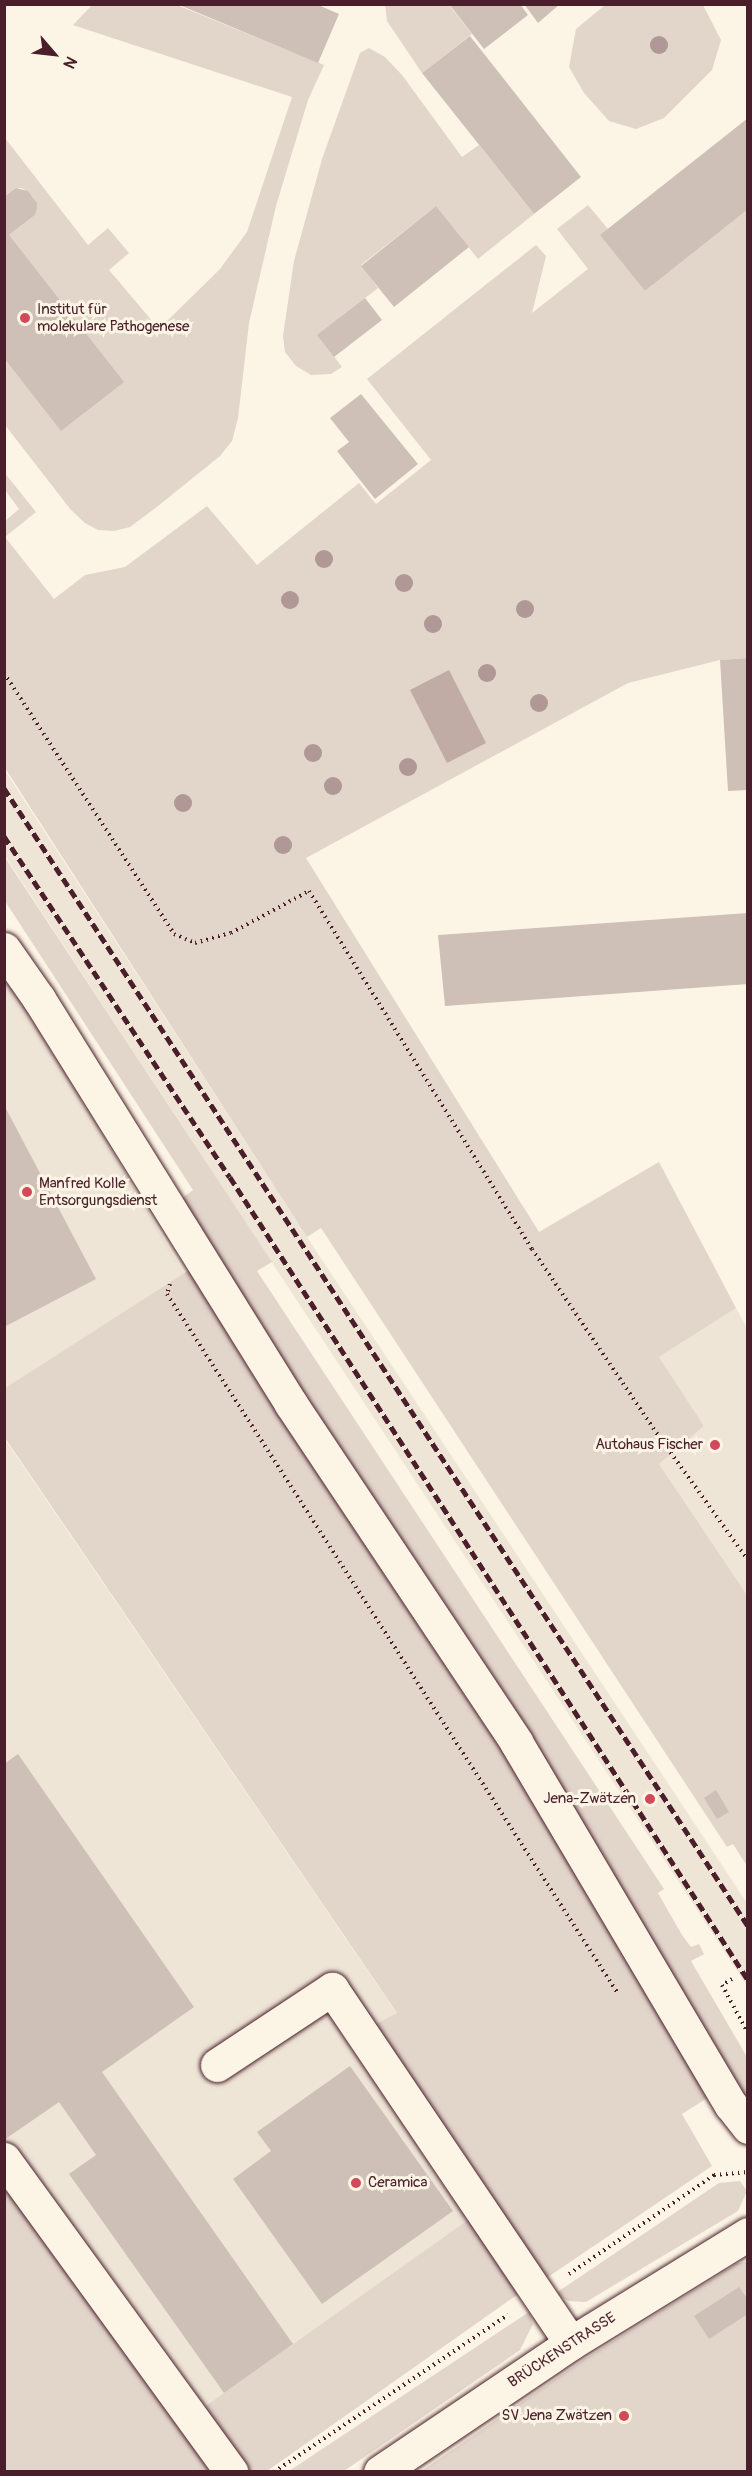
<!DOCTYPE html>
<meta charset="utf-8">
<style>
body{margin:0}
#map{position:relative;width:752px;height:2476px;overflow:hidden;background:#fcf5e5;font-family:Pangolin,sans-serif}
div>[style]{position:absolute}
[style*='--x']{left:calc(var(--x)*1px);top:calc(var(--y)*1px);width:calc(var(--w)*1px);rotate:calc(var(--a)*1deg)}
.built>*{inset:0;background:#eee5d7}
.green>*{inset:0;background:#e2d5ca}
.water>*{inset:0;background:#c0aca5}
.building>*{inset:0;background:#cfc0b7}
.path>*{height:4px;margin-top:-2px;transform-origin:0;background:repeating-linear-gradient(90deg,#4a1f2b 0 1.5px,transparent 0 6px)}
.roads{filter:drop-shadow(0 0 2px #4a1f2b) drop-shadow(0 0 2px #4a1f2b)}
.minor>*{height:33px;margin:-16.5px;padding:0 16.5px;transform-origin:16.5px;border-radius:16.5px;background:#fcf5e5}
.rail>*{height:4.5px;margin-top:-2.25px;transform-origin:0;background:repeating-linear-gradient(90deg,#4a1f2b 0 9px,transparent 0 13.5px)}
.trees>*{width:18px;height:18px;margin:-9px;border-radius:50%;background:#af9895}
.dots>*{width:16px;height:16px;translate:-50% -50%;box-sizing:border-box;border:3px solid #fcf5e5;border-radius:50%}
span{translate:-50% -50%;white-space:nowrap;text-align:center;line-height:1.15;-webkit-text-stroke:6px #fcf5e5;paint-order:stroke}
.poi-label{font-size:15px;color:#4a1f2b}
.left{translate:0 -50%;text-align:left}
.right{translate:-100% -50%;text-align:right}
.street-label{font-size:15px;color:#4a1f2b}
.frame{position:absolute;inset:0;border:6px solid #4a1f2b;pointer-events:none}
.north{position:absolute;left:24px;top:24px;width:60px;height:60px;-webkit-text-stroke:4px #fcf5e5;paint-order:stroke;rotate:118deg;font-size:16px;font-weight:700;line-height:24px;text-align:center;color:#4a1f2b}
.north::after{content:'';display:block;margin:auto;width:21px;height:27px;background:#4a1f2b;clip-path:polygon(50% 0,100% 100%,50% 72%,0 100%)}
</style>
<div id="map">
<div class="built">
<div style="clip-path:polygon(4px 769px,307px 1237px,747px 1903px,747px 1986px,5px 856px)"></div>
<div style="clip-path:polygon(4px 973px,24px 1000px,184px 1274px,5px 1388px)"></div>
<div style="clip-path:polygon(736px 1308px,748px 1330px,747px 1595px,659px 1464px,704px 1426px,659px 1357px)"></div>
<div style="clip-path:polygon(4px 1438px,518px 2191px,472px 2217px,200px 2410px,5px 2174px)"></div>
</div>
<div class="green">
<div style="clip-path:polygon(92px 5px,177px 5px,324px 65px,308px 100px,276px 206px,249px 323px,238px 418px,232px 441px,220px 456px,158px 506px,130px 527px,114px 531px,98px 530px,85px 523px,71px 510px,5px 425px,9px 235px,35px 215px,37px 209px,33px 197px,22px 188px,16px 188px,5px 197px,5px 138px,88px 245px,108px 228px,129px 253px,109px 270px,159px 329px,220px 269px,247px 232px,292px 97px,73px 25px)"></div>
<div style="clip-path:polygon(385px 5px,449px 5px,472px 34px,422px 73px,387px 21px)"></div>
<div style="clip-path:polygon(605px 5px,703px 5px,721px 40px,712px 70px,664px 118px,636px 129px,609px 121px,584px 93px,569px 67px,576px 29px)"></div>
<div style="clip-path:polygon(369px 48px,385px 57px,402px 75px,462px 157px,479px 145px,534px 214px,478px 259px,436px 206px,361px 265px,378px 288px,318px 335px,342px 367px,331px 374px,311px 375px,296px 366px,285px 352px,283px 336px,294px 261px,322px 159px,360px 53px)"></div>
<div style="clip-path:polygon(588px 205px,608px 229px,601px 235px,645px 291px,747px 209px,747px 658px,720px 660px,628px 683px,306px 858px,539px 1232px,659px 1162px,736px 1308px,659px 1357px,704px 1426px,659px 1464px,747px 1595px,747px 1866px,733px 1844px,727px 1847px,321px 1228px,307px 1237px,5px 768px,5px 521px,19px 509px,5px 490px,4px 472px,36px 512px,5px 537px,54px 599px,85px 575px,125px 567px,207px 506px,257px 565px,359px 483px,376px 504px,431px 460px,367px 379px,536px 245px,546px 256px,532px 313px,588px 269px,557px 229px)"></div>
<div style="clip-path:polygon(4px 856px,272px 1262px,257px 1271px,664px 1889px,658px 1893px,682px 1935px,691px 1947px,699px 1944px,704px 1954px,691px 1961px,747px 2057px,747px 2101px,734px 2081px,682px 2114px,712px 2166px,542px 2281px,372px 2026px,397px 2013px,5px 1438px,5px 1388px,208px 1258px,174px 1204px,193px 1190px,5px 901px)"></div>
<div style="clip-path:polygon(4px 2174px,220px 2471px,5px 2471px)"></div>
<div style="clip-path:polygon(740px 2181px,747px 2191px,738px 2211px,586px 2302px,568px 2301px,556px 2293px,719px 2183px)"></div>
<div style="clip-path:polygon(472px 2217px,524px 2290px,267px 2471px,243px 2471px,200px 2410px)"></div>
<div style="clip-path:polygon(747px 2262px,747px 2471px,420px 2472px,583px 2360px,738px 2263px)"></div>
<div style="clip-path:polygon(529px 2312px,533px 2324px,520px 2350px,344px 2471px,289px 2471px)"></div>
</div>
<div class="water">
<div style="clip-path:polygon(449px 670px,486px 743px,447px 763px,410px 690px)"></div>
</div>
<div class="building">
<div style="clip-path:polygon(177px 4px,316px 4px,339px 14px,318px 63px)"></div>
<div style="clip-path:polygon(449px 4px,520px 4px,528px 15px,484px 49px)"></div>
<div style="clip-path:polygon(524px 4px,560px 4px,538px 23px)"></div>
<div style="clip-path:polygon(470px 36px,581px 177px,534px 214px,422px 73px)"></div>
<div style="clip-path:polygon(748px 118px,748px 209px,645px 291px,600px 235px)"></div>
<div style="clip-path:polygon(16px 188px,28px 191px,37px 203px,37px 209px,35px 215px,9px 235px,124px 382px,61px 431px,4px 358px,4px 197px)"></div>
<div style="clip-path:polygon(436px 206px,469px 247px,394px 307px,361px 266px)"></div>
<div style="clip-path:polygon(365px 298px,382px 320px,334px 357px,317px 335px)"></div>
<div style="clip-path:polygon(361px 394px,418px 464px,375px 499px,337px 451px,349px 442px,330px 418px)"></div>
<div style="clip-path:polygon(748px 658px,748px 790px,728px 791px,720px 660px)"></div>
<div style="clip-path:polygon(748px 913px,748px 984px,445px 1006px,438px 935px)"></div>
<div style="clip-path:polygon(4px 1105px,96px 1279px,4px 1327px)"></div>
<div style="clip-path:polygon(18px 1754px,194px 2007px,102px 2072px,293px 2344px,224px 2393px,69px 2174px,96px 2155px,59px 2102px,4px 2140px,4px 1764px)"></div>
<div style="clip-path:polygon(716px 1790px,729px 1812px,717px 1819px,704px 1798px)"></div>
<div style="clip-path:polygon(350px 2066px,453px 2211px,322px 2304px,233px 2179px,271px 2151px,257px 2132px)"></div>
<div style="clip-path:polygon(739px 2287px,748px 2300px,748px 2314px,709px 2339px,694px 2316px)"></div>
</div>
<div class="path">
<div style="--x:4;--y:673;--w:311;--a:56.9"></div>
<div style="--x:174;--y:934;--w:23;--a:23"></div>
<div style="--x:195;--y:943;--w:37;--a:-16"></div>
<div style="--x:231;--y:933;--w:89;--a:-28.3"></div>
<div style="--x:309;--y:891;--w:422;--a:58.1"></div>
<div style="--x:532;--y:1249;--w:216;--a:55.9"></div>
<div style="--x:653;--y:1428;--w:163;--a:54.3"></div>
<div style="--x:170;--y:1284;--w:10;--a:107"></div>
<div style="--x:167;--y:1294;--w:830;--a:57.19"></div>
<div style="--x:732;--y:1979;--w:12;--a:149"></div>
<div style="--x:722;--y:1985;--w:55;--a:61.6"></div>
<div style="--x:569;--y:2274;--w:176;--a:-34.3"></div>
<div style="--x:714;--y:2175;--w:34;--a:-5"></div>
<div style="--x:274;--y:2472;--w:282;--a:-33.9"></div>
</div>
<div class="roads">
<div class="minor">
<div style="--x:4;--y:949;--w:61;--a:55"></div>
<div style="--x:39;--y:999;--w:477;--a:58.1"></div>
<div style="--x:291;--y:1404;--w:406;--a:56.3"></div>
<div style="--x:516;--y:1742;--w:422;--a:59.4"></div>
<div style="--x:731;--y:2105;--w:28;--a:52"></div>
<div style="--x:217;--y:2065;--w:138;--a:-33.5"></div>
<div style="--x:332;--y:1989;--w:427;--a:56"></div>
<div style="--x:4;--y:2159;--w:387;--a:54"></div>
<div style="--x:380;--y:2472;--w:230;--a:-34"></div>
<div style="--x:571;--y:2343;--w:208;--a:-31.6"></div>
</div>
</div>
<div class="rail">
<div style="--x:4;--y:788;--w:1360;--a:56.82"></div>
<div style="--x:4;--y:836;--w:409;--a:56.5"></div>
<div style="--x:230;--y:1177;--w:956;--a:57.17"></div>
</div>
<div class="trees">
<div style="left:659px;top:45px"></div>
<div style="left:324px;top:559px"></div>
<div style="left:404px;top:583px"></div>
<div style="left:290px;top:600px"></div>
<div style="left:525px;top:609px"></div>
<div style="left:433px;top:624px"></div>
<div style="left:487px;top:673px"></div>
<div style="left:539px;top:703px"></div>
<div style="left:313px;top:753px"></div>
<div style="left:408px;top:767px"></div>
<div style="left:333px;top:786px"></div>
<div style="left:183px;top:803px"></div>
<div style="left:283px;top:845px"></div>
</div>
<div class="dots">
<div style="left:25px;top:318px;background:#d1495b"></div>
<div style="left:27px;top:1192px;background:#d1495b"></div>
<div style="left:715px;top:1445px;background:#d1495b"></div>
<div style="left:650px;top:1799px;background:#d1495b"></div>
<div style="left:356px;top:2183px;background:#d1495b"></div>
<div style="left:624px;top:2416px;background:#d1495b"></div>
</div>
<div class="poi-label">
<span class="left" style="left:37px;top:318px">Institut für<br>molekulare Pathogenese</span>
<span class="left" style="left:39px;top:1192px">Manfred Kolle<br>Entsorgungsdienst</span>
<span class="right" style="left:703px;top:1445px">Autohaus Fischer</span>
<span class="right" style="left:636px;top:1799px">Jena-Zwätzen</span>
<span class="left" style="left:368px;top:2183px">Ceramica</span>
<span class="right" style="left:612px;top:2416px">SV Jena Zwätzen</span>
</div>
<div class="street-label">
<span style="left:562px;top:2350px;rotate:-33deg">BRÜCKENSTRASSE</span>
</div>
<div class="frame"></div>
<div class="north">N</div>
</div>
